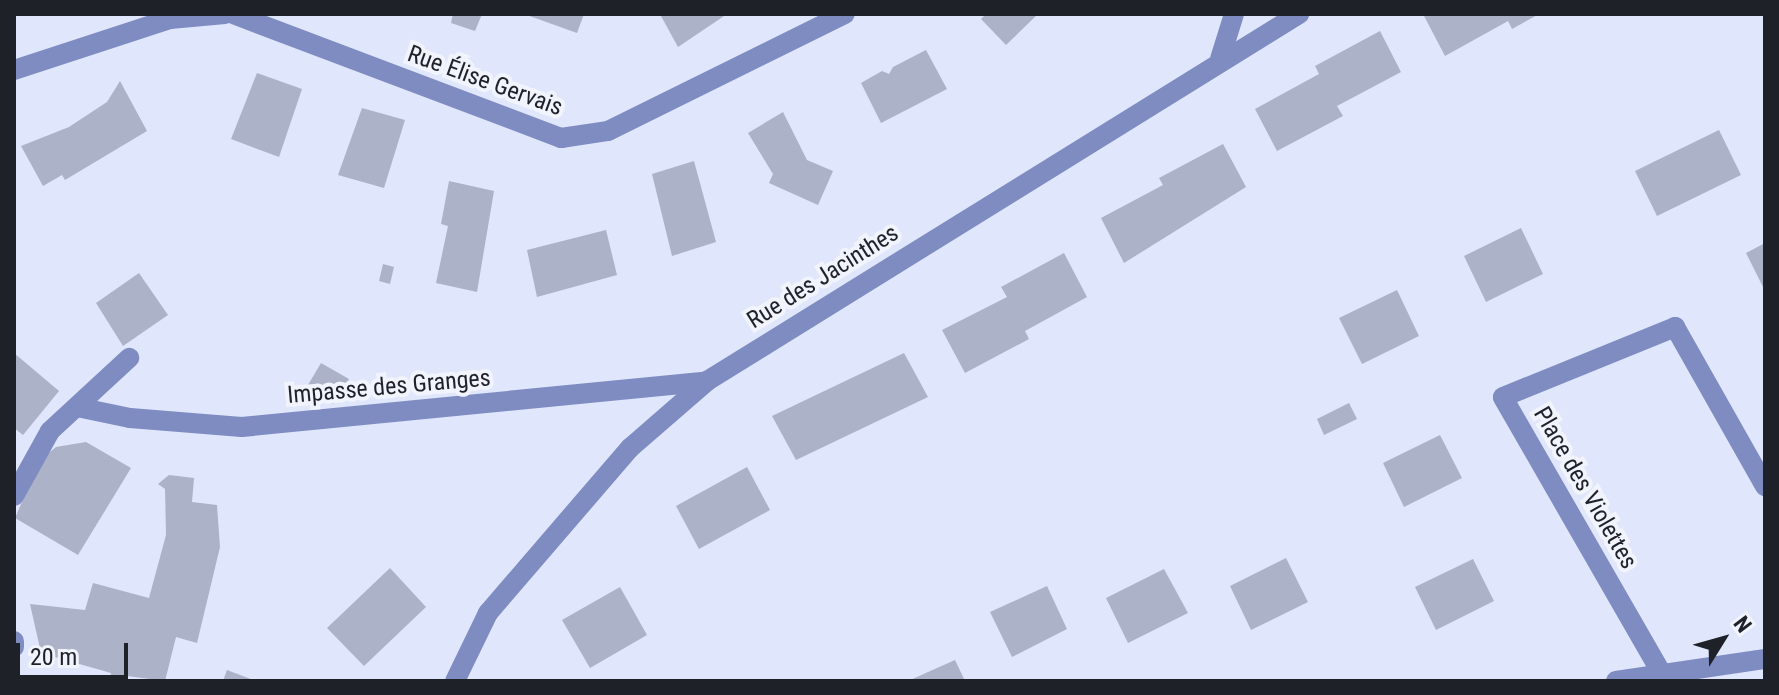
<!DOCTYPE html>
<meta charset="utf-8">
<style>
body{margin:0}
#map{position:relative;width:1779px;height:695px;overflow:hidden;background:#e0e6fb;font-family:"Roboto Condensed",sans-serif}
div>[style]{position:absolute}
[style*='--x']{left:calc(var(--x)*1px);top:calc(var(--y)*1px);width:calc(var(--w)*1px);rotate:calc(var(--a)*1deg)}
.building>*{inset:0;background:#acb2c7}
.minor>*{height:20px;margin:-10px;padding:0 10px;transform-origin:10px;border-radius:10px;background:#7e8cc2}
span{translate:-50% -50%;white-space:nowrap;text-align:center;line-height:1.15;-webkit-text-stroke:8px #f1f4fc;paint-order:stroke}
.street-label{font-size:24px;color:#1f2129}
.frame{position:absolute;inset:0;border:16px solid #1f2129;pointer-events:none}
.north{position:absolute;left:1683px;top:599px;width:80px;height:80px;-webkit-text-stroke:6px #f1f4fc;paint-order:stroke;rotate:53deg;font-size:22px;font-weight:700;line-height:32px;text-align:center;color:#1f2129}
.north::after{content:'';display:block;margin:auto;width:28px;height:36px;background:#1f2129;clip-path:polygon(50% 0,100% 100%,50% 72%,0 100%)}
.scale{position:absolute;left:16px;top:643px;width:112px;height:36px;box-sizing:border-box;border:4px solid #1f2129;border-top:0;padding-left:10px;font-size:24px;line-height:28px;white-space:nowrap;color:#1f2129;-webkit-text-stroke:6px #f1f4fc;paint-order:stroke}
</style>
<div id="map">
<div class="building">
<div style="clip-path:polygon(453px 14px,482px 14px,475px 31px,451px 23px)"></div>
<div style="clip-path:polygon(524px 14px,584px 14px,577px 33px)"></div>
<div style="clip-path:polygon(727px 14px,678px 47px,661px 16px,665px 14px)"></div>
<div style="clip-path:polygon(986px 14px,1038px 14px,1006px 45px,981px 19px)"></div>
<div style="clip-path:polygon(1423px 14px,1539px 14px,1512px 29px,1508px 21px,1445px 56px)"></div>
<div style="clip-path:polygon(1380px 31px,1401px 72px,1337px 106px,1343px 116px,1277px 151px,1255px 109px,1319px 74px,1315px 66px)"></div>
<div style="clip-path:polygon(926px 50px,947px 89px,881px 123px,861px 83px,882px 71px,889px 74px,893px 67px)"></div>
<div style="clip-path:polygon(257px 73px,302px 89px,279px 157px,231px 139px)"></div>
<div style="clip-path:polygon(120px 81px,147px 131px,65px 180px,62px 175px,43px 186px,21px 146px,69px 127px,107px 102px)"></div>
<div style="clip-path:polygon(362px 108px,405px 120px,384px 188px,338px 175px)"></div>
<div style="clip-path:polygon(783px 112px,807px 160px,833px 171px,818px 205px,769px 183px,773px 174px,748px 133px)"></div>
<div style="clip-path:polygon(1719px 130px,1741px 175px,1657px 216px,1635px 171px)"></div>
<div style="clip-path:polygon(1223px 144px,1246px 187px,1124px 263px,1101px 218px,1163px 185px,1159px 178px)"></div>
<div style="clip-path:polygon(694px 161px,716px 242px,672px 256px,652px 174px)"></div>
<div style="clip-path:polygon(449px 181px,494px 191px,477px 292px,436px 283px,448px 226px,441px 224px)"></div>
<div style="clip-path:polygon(1521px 228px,1543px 274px,1486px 302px,1464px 256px)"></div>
<div style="clip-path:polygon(606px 230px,617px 275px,537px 297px,527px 250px)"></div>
<div style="clip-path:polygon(1765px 243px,1765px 291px,1746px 253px)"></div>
<div style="clip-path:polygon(1064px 253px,1087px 297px,1025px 331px,1029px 339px,965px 373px,942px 330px,1007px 297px,1001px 287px)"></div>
<div style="clip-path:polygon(383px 264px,394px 267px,390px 284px,379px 281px)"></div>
<div style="clip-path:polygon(139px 273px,168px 315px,123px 346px,96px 303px)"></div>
<div style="clip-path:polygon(1397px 290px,1419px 336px,1362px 364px,1339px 318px)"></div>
<div style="clip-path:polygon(14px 353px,59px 391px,23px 435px,14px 428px)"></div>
<div style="clip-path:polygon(904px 353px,928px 397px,796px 460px,772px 416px)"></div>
<div style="clip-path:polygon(321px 363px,349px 379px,333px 404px,305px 390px)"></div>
<div style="clip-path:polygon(1349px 403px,1357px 419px,1324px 435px,1317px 419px)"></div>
<div style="clip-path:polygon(1440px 435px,1462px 478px,1404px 507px,1383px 463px)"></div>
<div style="clip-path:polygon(86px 442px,131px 468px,78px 555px,15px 518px,40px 460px,56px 447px)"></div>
<div style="clip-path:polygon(747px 467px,770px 510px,699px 549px,676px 506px)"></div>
<div style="clip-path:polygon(169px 475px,194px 478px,192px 502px,217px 505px,220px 547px,197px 643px,176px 637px,165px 681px,127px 676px,126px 681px,109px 681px,111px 673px,41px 653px,30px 604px,85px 610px,93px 583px,149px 598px,166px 535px,165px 489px,158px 484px)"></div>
<div style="clip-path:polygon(1286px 558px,1308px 602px,1251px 630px,1230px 586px)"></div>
<div style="clip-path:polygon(1473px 559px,1494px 601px,1436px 630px,1415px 587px)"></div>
<div style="clip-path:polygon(390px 568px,426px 607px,364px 666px,327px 628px)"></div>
<div style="clip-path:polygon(1164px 569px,1188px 613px,1128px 643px,1106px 598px)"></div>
<div style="clip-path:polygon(1047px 586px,1067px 629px,1012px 657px,990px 612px)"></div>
<div style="clip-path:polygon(620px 587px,647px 635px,590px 668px,562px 620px)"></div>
<div style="clip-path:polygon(955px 660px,965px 681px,908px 681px)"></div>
<div style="clip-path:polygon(227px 670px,256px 681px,223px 681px)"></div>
</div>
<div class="minor">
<div style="--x:233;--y:14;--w:351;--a:20.7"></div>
<div style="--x:561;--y:138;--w:48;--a:-8.5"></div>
<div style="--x:608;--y:131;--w:264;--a:-26.3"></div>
<div style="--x:170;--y:19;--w:55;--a:-5.2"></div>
<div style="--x:1220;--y:59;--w:47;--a:-72.7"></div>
<div style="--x:14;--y:70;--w:164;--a:-18.1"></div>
<div style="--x:170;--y:19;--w:5;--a:-79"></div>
<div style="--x:77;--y:407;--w:54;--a:11.7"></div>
<div style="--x:130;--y:418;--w:112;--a:4.6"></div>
<div style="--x:242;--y:427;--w:467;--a:-5.6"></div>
<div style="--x:14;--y:496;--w:74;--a:-61"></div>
<div style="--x:50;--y:431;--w:108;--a:-42.7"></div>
<div style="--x:14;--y:641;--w:6;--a:90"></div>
<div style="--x:1662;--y:674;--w:319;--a:-119.9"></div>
<div style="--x:1503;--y:397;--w:186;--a:-22.1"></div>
<div style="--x:1675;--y:327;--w:183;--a:60.5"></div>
<div style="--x:455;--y:681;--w:76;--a:-64.1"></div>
<div style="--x:488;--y:613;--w:218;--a:-49.3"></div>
<div style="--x:630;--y:448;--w:102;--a:-41"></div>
<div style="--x:707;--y:381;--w:697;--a:-31.8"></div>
<div style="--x:1616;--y:681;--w:151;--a:-8.4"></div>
</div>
<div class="street-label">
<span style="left:485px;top:81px;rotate:20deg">Rue Élise Gervais</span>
<span style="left:823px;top:277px;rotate:-32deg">Rue des Jacinthes</span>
<span style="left:389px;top:387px;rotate:-5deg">Impasse des Granges</span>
<span style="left:1585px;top:488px;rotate:60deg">Place des Violettes</span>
</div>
<div class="frame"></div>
<div class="north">N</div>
<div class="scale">20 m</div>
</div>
